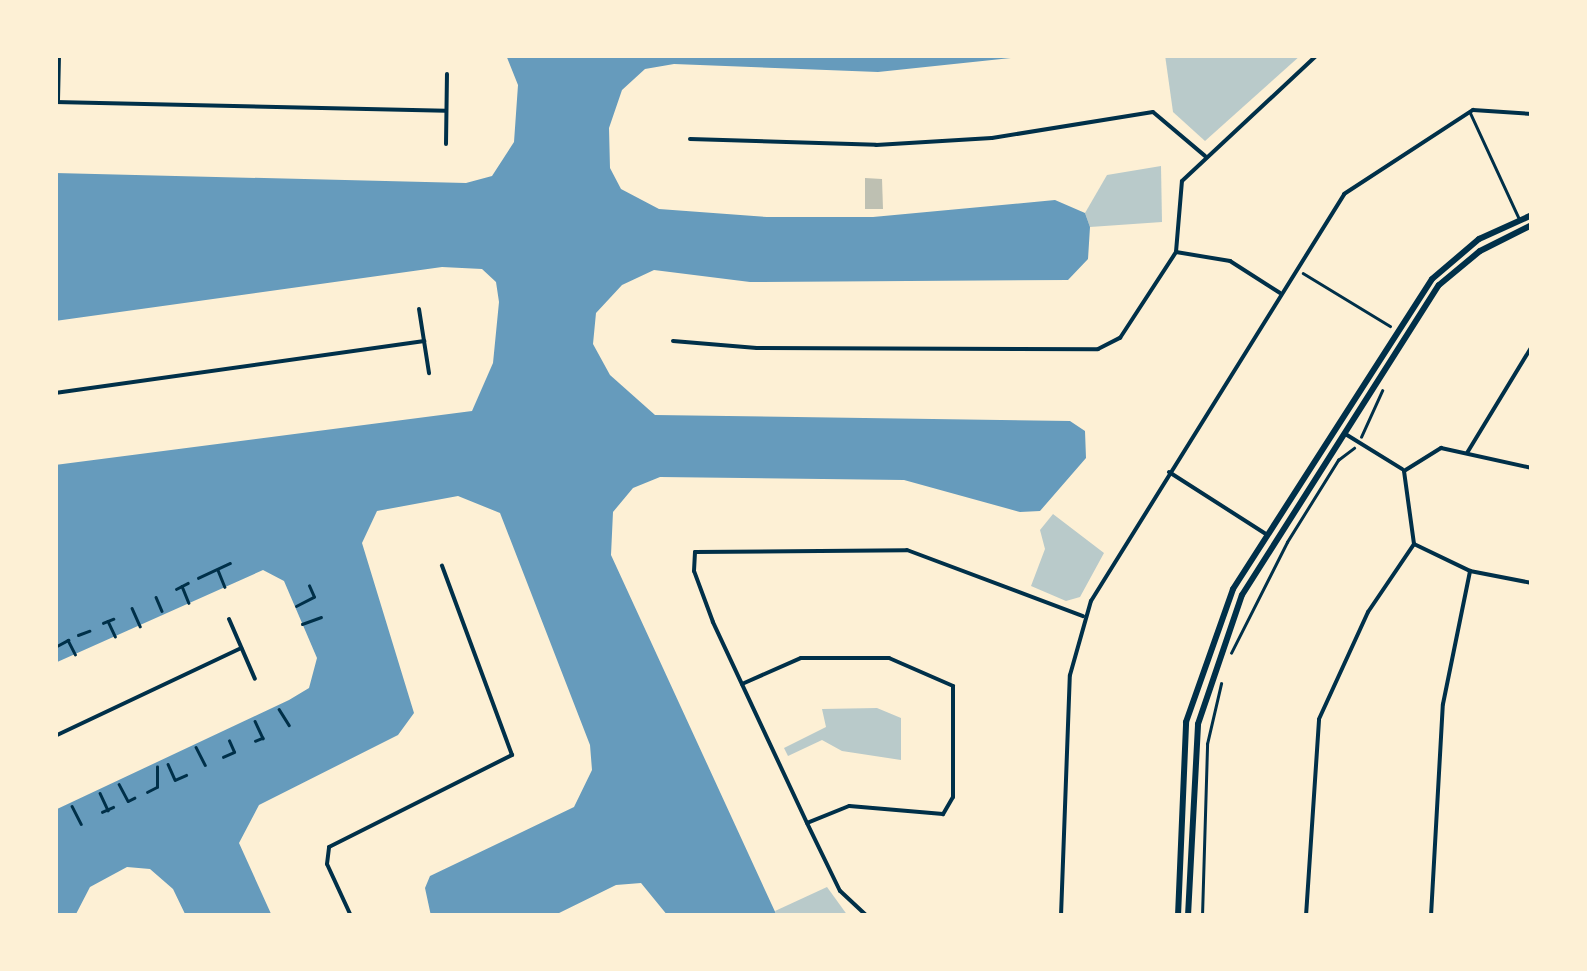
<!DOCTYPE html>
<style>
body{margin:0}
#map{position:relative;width:1587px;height:971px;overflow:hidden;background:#fdf0d5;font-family:Poppins,sans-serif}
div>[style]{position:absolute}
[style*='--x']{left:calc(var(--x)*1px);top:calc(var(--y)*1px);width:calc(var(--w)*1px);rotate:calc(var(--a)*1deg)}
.green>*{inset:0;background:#b9caca}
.water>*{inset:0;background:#669bbc}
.building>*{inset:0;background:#bec0b2}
.path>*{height:2.5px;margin:-1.25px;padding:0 1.25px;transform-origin:1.25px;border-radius:1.25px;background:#003049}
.service>*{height:2.5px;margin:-1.25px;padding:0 1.25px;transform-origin:1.25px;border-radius:1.25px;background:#003049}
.minor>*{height:4px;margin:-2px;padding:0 2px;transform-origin:2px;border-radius:2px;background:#003049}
.secondary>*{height:6px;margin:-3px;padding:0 3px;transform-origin:3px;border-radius:3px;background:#003049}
span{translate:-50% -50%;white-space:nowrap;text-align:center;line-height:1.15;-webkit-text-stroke:10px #fdf0d5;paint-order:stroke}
.frame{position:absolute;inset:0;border:58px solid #fdf0d5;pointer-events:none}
</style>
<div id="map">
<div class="green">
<div style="clip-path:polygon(1165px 55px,1301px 55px,1205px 141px,1173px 112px)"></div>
<div style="clip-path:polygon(1161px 166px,1162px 222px,1090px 227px,1085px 213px,1107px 175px)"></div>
<div style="clip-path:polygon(1053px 514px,1104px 553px,1080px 597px,1066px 601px,1031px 586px,1045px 549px,1040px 530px)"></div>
<div style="clip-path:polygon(877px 708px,901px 718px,901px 760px,842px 751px,822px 740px,788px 756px,784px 748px,826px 727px,822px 709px)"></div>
<div style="clip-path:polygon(827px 887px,848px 916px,777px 916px,775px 911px)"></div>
</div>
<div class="water">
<div style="clip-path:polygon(506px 55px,1040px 55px,878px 72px,674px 64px,645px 69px,622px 90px,609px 128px,610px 168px,621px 189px,659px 209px,767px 217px,873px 217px,1055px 200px,1085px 213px,1090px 227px,1088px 259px,1068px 280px,750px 282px,654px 270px,622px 285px,596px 313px,593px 344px,610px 375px,655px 415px,1070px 421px,1085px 431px,1086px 458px,1040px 511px,1020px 512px,904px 480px,660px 477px,633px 488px,613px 512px,611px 555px,777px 916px,668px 916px,641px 883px,616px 885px,553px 916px,431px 916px,425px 888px,430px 876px,574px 807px,592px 770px,590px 745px,500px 513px,458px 496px,377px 511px,362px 543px,414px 713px,398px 735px,259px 805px,239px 843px,272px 916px,186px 916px,173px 889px,150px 869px,127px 867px,90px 887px,75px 916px,55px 916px,55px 810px,289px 700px,309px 688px,317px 658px,284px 581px,263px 570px,55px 663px,55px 465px,472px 411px,493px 363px,499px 302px,496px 282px,482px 269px,442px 267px,55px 321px,55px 173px,466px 183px,492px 176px,514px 142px,518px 85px)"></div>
</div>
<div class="building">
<div style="clip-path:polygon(865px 178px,882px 179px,883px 209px,865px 209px)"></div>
</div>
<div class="path">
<div style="--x:1303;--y:273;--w:102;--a:31.3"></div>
<div style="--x:1361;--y:437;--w:51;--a:-65.5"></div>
<div style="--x:218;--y:570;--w:18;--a:68"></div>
<div style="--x:198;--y:578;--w:35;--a:-25"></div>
<div style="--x:182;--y:586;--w:18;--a:68"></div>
<div style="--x:176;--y:589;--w:13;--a:-27"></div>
<div style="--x:156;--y:597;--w:15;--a:67"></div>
<div style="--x:296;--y:606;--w:20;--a:-27"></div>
<div style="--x:314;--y:597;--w:12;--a:-114"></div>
<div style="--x:132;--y:608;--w:20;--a:66"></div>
<div style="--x:108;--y:621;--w:17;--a:65"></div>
<div style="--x:103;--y:623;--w:11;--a:-22"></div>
<div style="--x:302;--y:624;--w:20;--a:-20"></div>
<div style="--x:78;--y:635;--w:12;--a:-20"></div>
<div style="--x:55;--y:647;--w:15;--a:-28"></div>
<div style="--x:68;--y:640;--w:16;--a:63"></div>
<div style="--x:1231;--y:653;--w:124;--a:-63.2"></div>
<div style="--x:1287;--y:542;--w:97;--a:-58.1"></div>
<div style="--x:1338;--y:460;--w:20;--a:-37"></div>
<div style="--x:279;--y:709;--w:19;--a:58"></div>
<div style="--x:255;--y:721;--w:19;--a:65"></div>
<div style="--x:263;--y:738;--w:8;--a:157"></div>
<div style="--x:196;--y:747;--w:20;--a:63"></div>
<div style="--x:223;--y:757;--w:12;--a:-24"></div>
<div style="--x:234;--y:752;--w:12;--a:-114"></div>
<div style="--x:168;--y:764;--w:17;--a:66"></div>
<div style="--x:175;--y:780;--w:12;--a:-24"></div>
<div style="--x:119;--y:784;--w:19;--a:62"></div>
<div style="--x:128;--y:801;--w:7;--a:-27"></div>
<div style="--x:147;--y:792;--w:11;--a:-27"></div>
<div style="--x:157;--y:787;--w:20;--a:-90"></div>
<div style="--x:100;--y:793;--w:19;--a:65"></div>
<div style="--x:72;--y:806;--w:20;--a:63"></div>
<div style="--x:102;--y:812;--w:12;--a:-24"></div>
<div style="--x:1202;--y:916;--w:172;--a:-88.3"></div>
<div style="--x:1207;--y:744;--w:62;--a:-76.9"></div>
</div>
<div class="service">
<div style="--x:1470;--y:112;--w:117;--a:65.2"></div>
</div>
<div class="minor">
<div style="--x:58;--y:100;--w:45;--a:-88.7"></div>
<div style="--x:55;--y:102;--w:391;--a:1.3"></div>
<div style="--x:690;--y:139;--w:186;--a:1.8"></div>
<div style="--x:876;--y:145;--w:116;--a:-3.5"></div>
<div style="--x:992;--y:138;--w:163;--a:-9.2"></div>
<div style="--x:1153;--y:112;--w:68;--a:40.2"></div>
<div style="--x:446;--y:144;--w:70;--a:-89.2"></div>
<div style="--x:1176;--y:252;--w:71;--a:-85.2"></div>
<div style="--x:1182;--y:181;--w:185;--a:-43"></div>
<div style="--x:1176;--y:252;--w:55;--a:9.5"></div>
<div style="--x:1230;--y:261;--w:59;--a:32.6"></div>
<div style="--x:419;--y:309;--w:65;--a:81.1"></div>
<div style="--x:673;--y:341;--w:84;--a:4.8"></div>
<div style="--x:757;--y:348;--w:341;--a:0.2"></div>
<div style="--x:1098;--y:349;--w:25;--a:-27"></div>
<div style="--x:1120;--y:338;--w:103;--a:-56.9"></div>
<div style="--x:55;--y:393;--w:373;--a:-8"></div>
<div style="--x:1347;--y:435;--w:65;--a:31.7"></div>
<div style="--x:1467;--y:453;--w:125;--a:-58.7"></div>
<div style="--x:1404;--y:471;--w:74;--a:82.2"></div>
<div style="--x:1414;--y:544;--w:62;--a:25.7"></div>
<div style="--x:1470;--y:571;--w:63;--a:11"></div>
<div style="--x:1404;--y:471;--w:44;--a:-31.9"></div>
<div style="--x:1441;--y:448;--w:93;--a:12.4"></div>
<div style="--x:1169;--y:472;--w:115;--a:32.6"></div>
<div style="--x:229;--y:619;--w:65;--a:66.6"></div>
<div style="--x:742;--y:684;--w:64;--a:-23.8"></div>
<div style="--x:801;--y:658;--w:88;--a:0"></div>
<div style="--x:889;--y:658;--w:70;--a:23.6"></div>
<div style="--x:953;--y:686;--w:111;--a:90"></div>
<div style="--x:953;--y:797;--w:20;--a:120"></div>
<div style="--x:943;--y:814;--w:94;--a:-175.1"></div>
<div style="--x:849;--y:806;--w:45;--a:158"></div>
<div style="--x:55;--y:736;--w:206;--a:-25.3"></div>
<div style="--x:351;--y:916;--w:57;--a:-114.8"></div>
<div style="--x:327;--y:864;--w:17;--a:-83"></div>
<div style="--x:329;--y:847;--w:205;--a:-26.7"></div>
<div style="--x:512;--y:755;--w:202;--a:-110.3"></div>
<div style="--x:867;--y:916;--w:37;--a:-137"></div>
<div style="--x:840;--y:891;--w:76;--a:-115.9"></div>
<div style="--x:807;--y:823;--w:222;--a:-115.1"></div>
<div style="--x:713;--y:622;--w:54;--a:-110.4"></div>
<div style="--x:694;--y:571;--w:19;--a:-87"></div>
<div style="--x:695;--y:552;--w:212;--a:-0.5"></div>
<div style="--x:907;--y:550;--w:188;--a:20.6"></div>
<div style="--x:1061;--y:916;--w:241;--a:-87.9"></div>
<div style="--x:1070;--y:675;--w:77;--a:-74.2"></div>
<div style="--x:1091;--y:601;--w:479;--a:-58.1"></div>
<div style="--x:1344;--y:194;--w:154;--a:-33.1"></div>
<div style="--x:1473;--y:110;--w:59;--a:3.9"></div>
<div style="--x:1306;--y:916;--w:197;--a:-86.2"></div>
<div style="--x:1319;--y:719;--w:118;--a:-65.4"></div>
<div style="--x:1368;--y:612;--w:82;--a:-55.9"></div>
<div style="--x:1431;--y:916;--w:212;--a:-86.8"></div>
<div style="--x:1443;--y:704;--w:136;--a:-78.5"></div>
</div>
<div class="secondary">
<div style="--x:1178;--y:916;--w:194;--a:-87.6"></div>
<div style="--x:1186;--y:722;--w:141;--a:-70.5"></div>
<div style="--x:1233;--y:589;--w:368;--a:-57.3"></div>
<div style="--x:1432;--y:279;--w:62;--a:-40.4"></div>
<div style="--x:1479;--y:239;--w:58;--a:-24.4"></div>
<div style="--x:1188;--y:916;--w:192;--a:-87"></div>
<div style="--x:1198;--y:724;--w:136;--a:-71.2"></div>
<div style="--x:1242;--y:595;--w:367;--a:-57.6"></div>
<div style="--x:1439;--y:285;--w:53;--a:-39.7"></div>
<div style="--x:1480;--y:251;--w:58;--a:-26.6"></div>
</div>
<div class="frame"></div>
</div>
